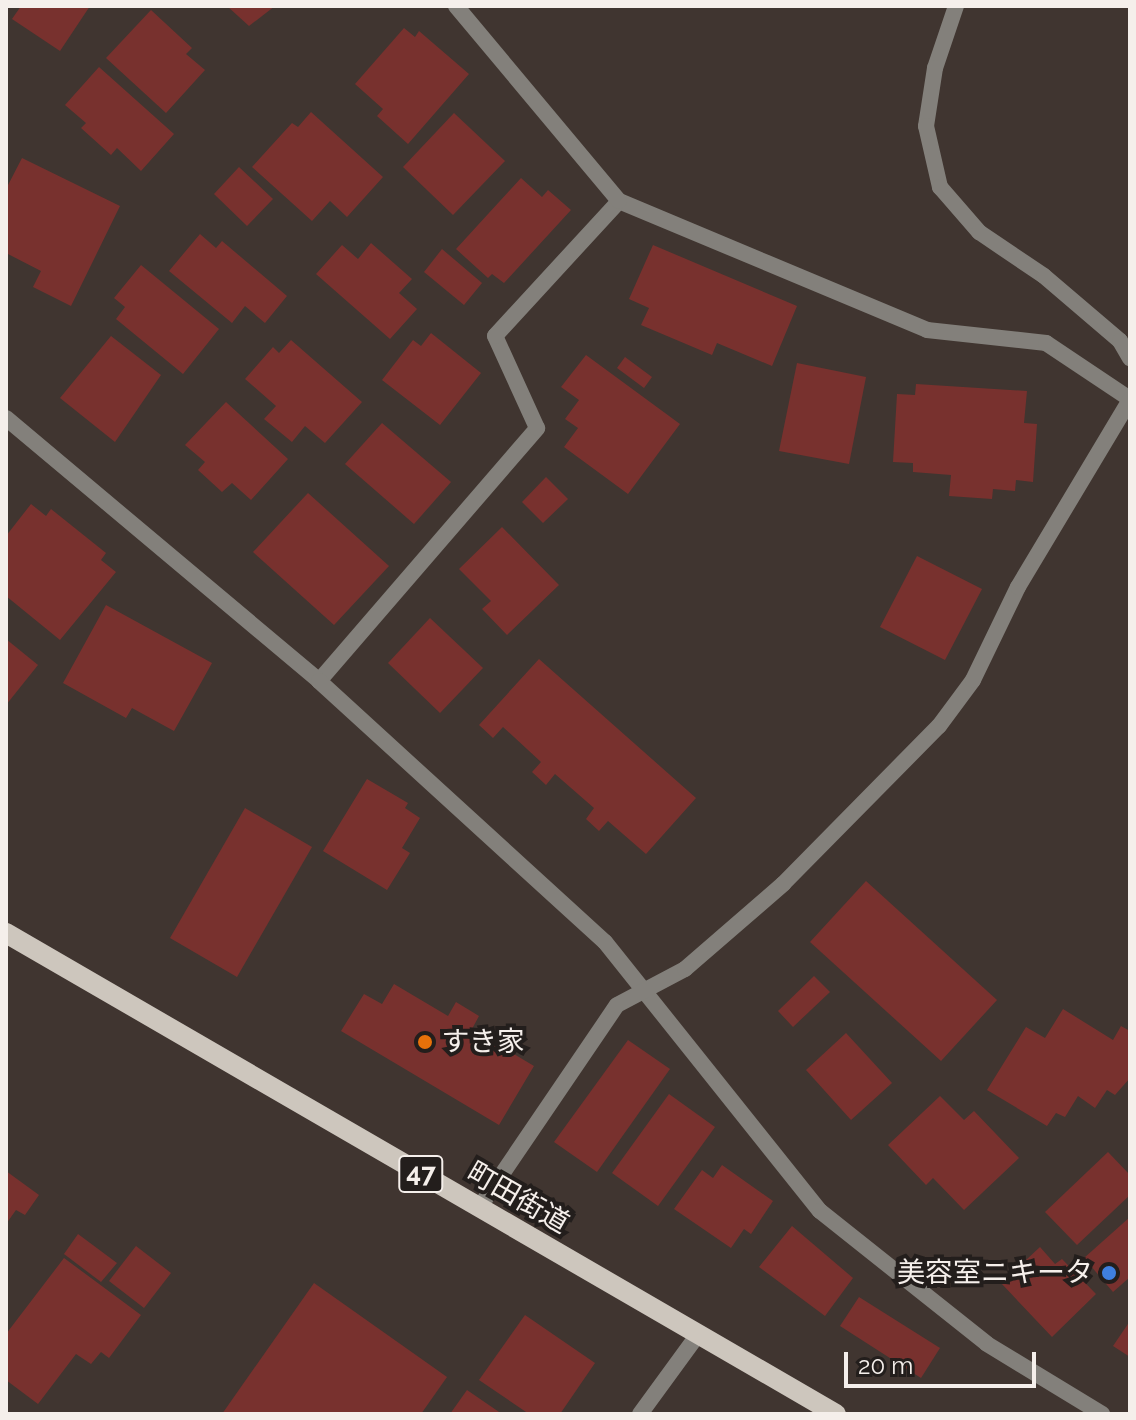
<!DOCTYPE html>
<meta charset="utf-8">
<style>
body{margin:0}
#map{position:relative;width:1136px;height:1420px;overflow:hidden;background:#403530;font-family:Raleway,"Noto Sans JP",sans-serif}
div>[style]{position:absolute}
[style*='--x']{left:calc(var(--x)*1px);top:calc(var(--y)*1px);width:calc(var(--w)*1px);rotate:calc(var(--a)*1deg)}
.building>*{inset:0;background:#78312e}
.service>*{height:16px;margin:-8px;padding:0 8px;transform-origin:8px;border-radius:8px;background:#83807b}
.minor>*{height:16px;margin:-8px;padding:0 8px;transform-origin:8px;border-radius:8px;background:#83807b}
.primary>*{height:20px;margin:-10px;padding:0 10px;transform-origin:10px;border-radius:10px;background:#cdc6bd}
.dots>*{width:22px;height:22px;translate:-50% -50%;box-sizing:border-box;border:4px solid #231e1c;border-radius:50%}
span{translate:-50% -50%;white-space:nowrap;text-align:center;line-height:1.15;-webkit-text-stroke:8px #231e1c;paint-order:stroke}
.shield-label span{padding:2px 6px;background:#231e1c;border:2px solid;border-radius:6px;-webkit-text-stroke-width:0}
.shield-label{font-size:26px;color:#f5efeb;font-weight:700}
.poi-label{font-size:28px;color:#f5efeb}
.left{translate:0 -50%;text-align:left}
.right{translate:-100% -50%;text-align:right}
.street-label{font-size:28px;color:#f5efeb}
.frame{position:absolute;inset:0;border:8px solid #f5efeb;pointer-events:none}
.scale{position:absolute;left:844px;top:1352px;width:192px;height:36px;box-sizing:border-box;border:4px solid #f5efeb;border-top:0;padding-left:10px;font-size:24px;line-height:28px;white-space:nowrap;color:#f5efeb;-webkit-text-stroke:6px #231e1c;paint-order:stroke}
</style>
<div id="map">
<div class="building">
<div style="clip-path:polygon(21px 6px,90px 6px,60px 51px,12px 19px)"></div>
<div style="clip-path:polygon(227px 6px,275px 6px,249px 26px)"></div>
<div style="clip-path:polygon(151px 10px,192px 48px,186px 54px,205px 70px,166px 113px,106px 58px)"></div>
<div style="clip-path:polygon(404px 28px,415px 37px,419px 31px,469px 74px,408px 144px,377px 116px,383px 109px,355px 84px)"></div>
<div style="clip-path:polygon(99px 67px,174px 134px,141px 171px,117px 148px,111px 155px,81px 128px,86px 123px,65px 105px)"></div>
<div style="clip-path:polygon(311px 112px,383px 177px,347px 217px,330px 201px,312px 221px,252px 167px,292px 123px,298px 127px)"></div>
<div style="clip-path:polygon(454px 113px,505px 161px,453px 215px,403px 167px)"></div>
<div style="clip-path:polygon(22px 158px,120px 206px,71px 306px,33px 287px,41px 271px,6px 253px,6px 189px)"></div>
<div style="clip-path:polygon(239px 167px,273px 199px,247px 226px,214px 194px)"></div>
<div style="clip-path:polygon(521px 178px,542px 197px,548px 190px,571px 210px,504px 283px,492px 274px,488px 278px,456px 249px)"></div>
<div style="clip-path:polygon(200px 234px,216px 248px,222px 241px,287px 296px,265px 323px,245px 306px,232px 323px,169px 271px)"></div>
<div style="clip-path:polygon(371px 243px,412px 279px,399px 293px,417px 309px,390px 339px,316px 274px,342px 245px,358px 259px)"></div>
<div style="clip-path:polygon(653px 245px,797px 306px,772px 366px,717px 343px,712px 355px,641px 325px,649px 308px,629px 299px)"></div>
<div style="clip-path:polygon(442px 249px,482px 283px,464px 305px,424px 272px)"></div>
<div style="clip-path:polygon(141px 265px,219px 329px,183px 374px,116px 319px,125px 307px,114px 298px)"></div>
<div style="clip-path:polygon(431px 333px,481px 373px,440px 425px,382px 380px,413px 340px,421px 346px)"></div>
<div style="clip-path:polygon(111px 336px,161px 375px,115px 442px,60px 398px)"></div>
<div style="clip-path:polygon(291px 340px,362px 402px,325px 443px,305px 426px,292px 442px,264px 419px,276px 406px,245px 379px,273px 347px,279px 353px)"></div>
<div style="clip-path:polygon(586px 355px,680px 424px,628px 494px,564px 447px,578px 428px,565px 419px,579px 400px,561px 387px)"></div>
<div style="clip-path:polygon(625px 357px,652px 377px,644px 388px,617px 368px)"></div>
<div style="clip-path:polygon(797px 363px,866px 377px,849px 464px,779px 451px)"></div>
<div style="clip-path:polygon(916px 384px,1027px 391px,1024px 423px,1037px 424px,1033px 482px,1016px 480px,1015px 491px,993px 489px,992px 499px,949px 496px,951px 475px,913px 472px,913px 463px,893px 462px,897px 394px,915px 395px)"></div>
<div style="clip-path:polygon(226px 402px,288px 459px,251px 500px,232px 483px,222px 492px,198px 470px,205px 462px,185px 445px)"></div>
<div style="clip-path:polygon(382px 423px,451px 482px,414px 524px,345px 464px)"></div>
<div style="clip-path:polygon(546px 477px,568px 499px,543px 523px,522px 502px)"></div>
<div style="clip-path:polygon(308px 493px,389px 566px,334px 625px,253px 552px)"></div>
<div style="clip-path:polygon(31px 504px,46px 516px,51px 509px,106px 553px,101px 560px,116px 572px,60px 640px,6px 596px,6px 536px)"></div>
<div style="clip-path:polygon(502px 527px,559px 585px,507px 635px,482px 609px,491px 601px,459px 569px)"></div>
<div style="clip-path:polygon(917px 556px,982px 589px,945px 660px,880px 627px)"></div>
<div style="clip-path:polygon(106px 605px,212px 663px,174px 731px,132px 708px,126px 718px,63px 683px)"></div>
<div style="clip-path:polygon(430px 618px,483px 668px,440px 713px,388px 663px)"></div>
<div style="clip-path:polygon(6px 639px,38px 665px,6px 705px)"></div>
<div style="clip-path:polygon(539px 659px,696px 798px,646px 854px,608px 821px,599px 831px,586px 819px,594px 808px,555px 774px,546px 785px,532px 772px,541px 762px,503px 727px,493px 738px,479px 725px)"></div>
<div style="clip-path:polygon(367px 779px,408px 803px,405px 808px,420px 818px,402px 848px,410px 853px,387px 890px,323px 851px)"></div>
<div style="clip-path:polygon(245px 808px,312px 847px,237px 977px,170px 938px)"></div>
<div style="clip-path:polygon(866px 881px,997px 1000px,941px 1061px,810px 942px)"></div>
<div style="clip-path:polygon(814px 976px,830px 992px,793px 1027px,778px 1011px)"></div>
<div style="clip-path:polygon(394px 984px,448px 1016px,456px 1002px,479px 1016px,472px 1029px,534px 1066px,499px 1125px,341px 1031px,364px 994px,382px 1004px)"></div>
<div style="clip-path:polygon(1063px 1009px,1113px 1040px,1121px 1026px,1130px 1031px,1130px 1078px,1115px 1095px,1107px 1090px,1095px 1108px,1078px 1096px,1065px 1117px,1056px 1113px,1047px 1126px,987px 1090px,1026px 1027px,1045px 1038px)"></div>
<div style="clip-path:polygon(846px 1033px,892px 1083px,851px 1120px,806px 1070px)"></div>
<div style="clip-path:polygon(628px 1040px,670px 1069px,597px 1172px,554px 1142px)"></div>
<div style="clip-path:polygon(669px 1094px,715px 1127px,658px 1206px,612px 1173px)"></div>
<div style="clip-path:polygon(940px 1096px,964px 1120px,974px 1111px,1019px 1158px,964px 1210px,933px 1178px,926px 1185px,888px 1145px)"></div>
<div style="clip-path:polygon(1108px 1152px,1130px 1175px,1130px 1195px,1077px 1245px,1045px 1212px)"></div>
<div style="clip-path:polygon(722px 1165px,773px 1201px,751px 1234px,744px 1229px,731px 1248px,674px 1209px,702px 1170px,713px 1178px)"></div>
<div style="clip-path:polygon(6px 1171px,39px 1195px,25px 1215px,16px 1210px,6px 1224px)"></div>
<div style="clip-path:polygon(1130px 1217px,1130px 1277px,1113px 1292px,1084px 1258px)"></div>
<div style="clip-path:polygon(792px 1226px,853px 1278px,825px 1316px,759px 1267px)"></div>
<div style="clip-path:polygon(78px 1234px,117px 1263px,101px 1282px,64px 1254px)"></div>
<div style="clip-path:polygon(136px 1246px,171px 1273px,144px 1308px,109px 1281px)"></div>
<div style="clip-path:polygon(1040px 1247px,1055px 1264px,1062px 1259px,1096px 1294px,1052px 1337px,1001px 1283px)"></div>
<div style="clip-path:polygon(64px 1258px,141px 1315px,109px 1358px,101px 1352px,91px 1364px,76px 1354px,38px 1404px,6px 1380px,6px 1334px)"></div>
<div style="clip-path:polygon(314px 1283px,447px 1377px,421px 1414px,222px 1414px)"></div>
<div style="clip-path:polygon(859px 1297px,940px 1348px,921px 1378px,840px 1326px)"></div>
<div style="clip-path:polygon(525px 1315px,595px 1363px,560px 1414px,529px 1414px,479px 1380px)"></div>
<div style="clip-path:polygon(1130px 1321px,1130px 1357px,1113px 1346px)"></div>
<div style="clip-path:polygon(467px 1390px,502px 1414px,450px 1414px)"></div>
</div>
<div class="service">
<div style="--x:319;--y:681;--w:334;--a:-49.2"></div>
<div style="--x:537;--y:428;--w:101;--a:-114.5"></div>
<div style="--x:495;--y:336;--w:183;--a:-47.4"></div>
<div style="--x:619;--y:201;--w:334;--a:22.7"></div>
<div style="--x:927;--y:330;--w:120;--a:6.2"></div>
<div style="--x:1046;--y:343;--w:101;--a:33.7"></div>
</div>
<div class="minor">
<div style="--x:456;--y:6;--w:254;--a:50.1"></div>
<div style="--x:956;--y:6;--w:65;--a:108.7"></div>
<div style="--x:935;--y:68;--w:59;--a:98.8"></div>
<div style="--x:926;--y:126;--w:63;--a:77.1"></div>
<div style="--x:940;--y:187;--w:60;--a:49.1"></div>
<div style="--x:979;--y:232;--w:78;--a:34.1"></div>
<div style="--x:1044;--y:276;--w:100;--a:40.5"></div>
<div style="--x:1120;--y:341;--w:20;--a:60"></div>
<div style="--x:6;--y:418;--w:409;--a:40"></div>
<div style="--x:319;--y:681;--w:387;--a:42.4"></div>
<div style="--x:605;--y:942;--w:344;--a:51.4"></div>
<div style="--x:820;--y:1211;--w:213;--a:38.5"></div>
<div style="--x:987;--y:1344;--w:135;--a:31.3"></div>
<div style="--x:479;--y:1208;--w:245;--a:-55.8"></div>
<div style="--x:617;--y:1005;--w:77;--a:-27.9"></div>
<div style="--x:685;--y:969;--w:130;--a:-40.9"></div>
<div style="--x:783;--y:884;--w:222;--a:-45.4"></div>
<div style="--x:939;--y:726;--w:57;--a:-53.5"></div>
<div style="--x:973;--y:680;--w:103;--a:-64.2"></div>
<div style="--x:1018;--y:587;--w:218;--a:-59.1"></div>
<div style="--x:640;--y:1414;--w:100;--a:-53.9"></div>
</div>
<div class="primary">
<div style="--x:6;--y:933;--w:959;--a:30.09"></div>
</div>
<div class="dots">
<div style="left:425px;top:1042px;background:#e8710a"></div>
<div style="left:1109px;top:1273px;background:#3f7fe0"></div>
</div>
<div class="shield-label">
<span style="left:421px;top:1174px">47</span>
</div>
<div class="poi-label">
<span class="left" style="left:441px;top:1042px">すき家</span>
<span class="right" style="left:1093px;top:1273px">美容室ニキータ</span>
</div>
<div class="street-label">
<span style="left:518px;top:1198px;rotate:30deg">町田街道</span>
</div>
<div class="frame"></div>
<div class="scale">20 m</div>
</div>
